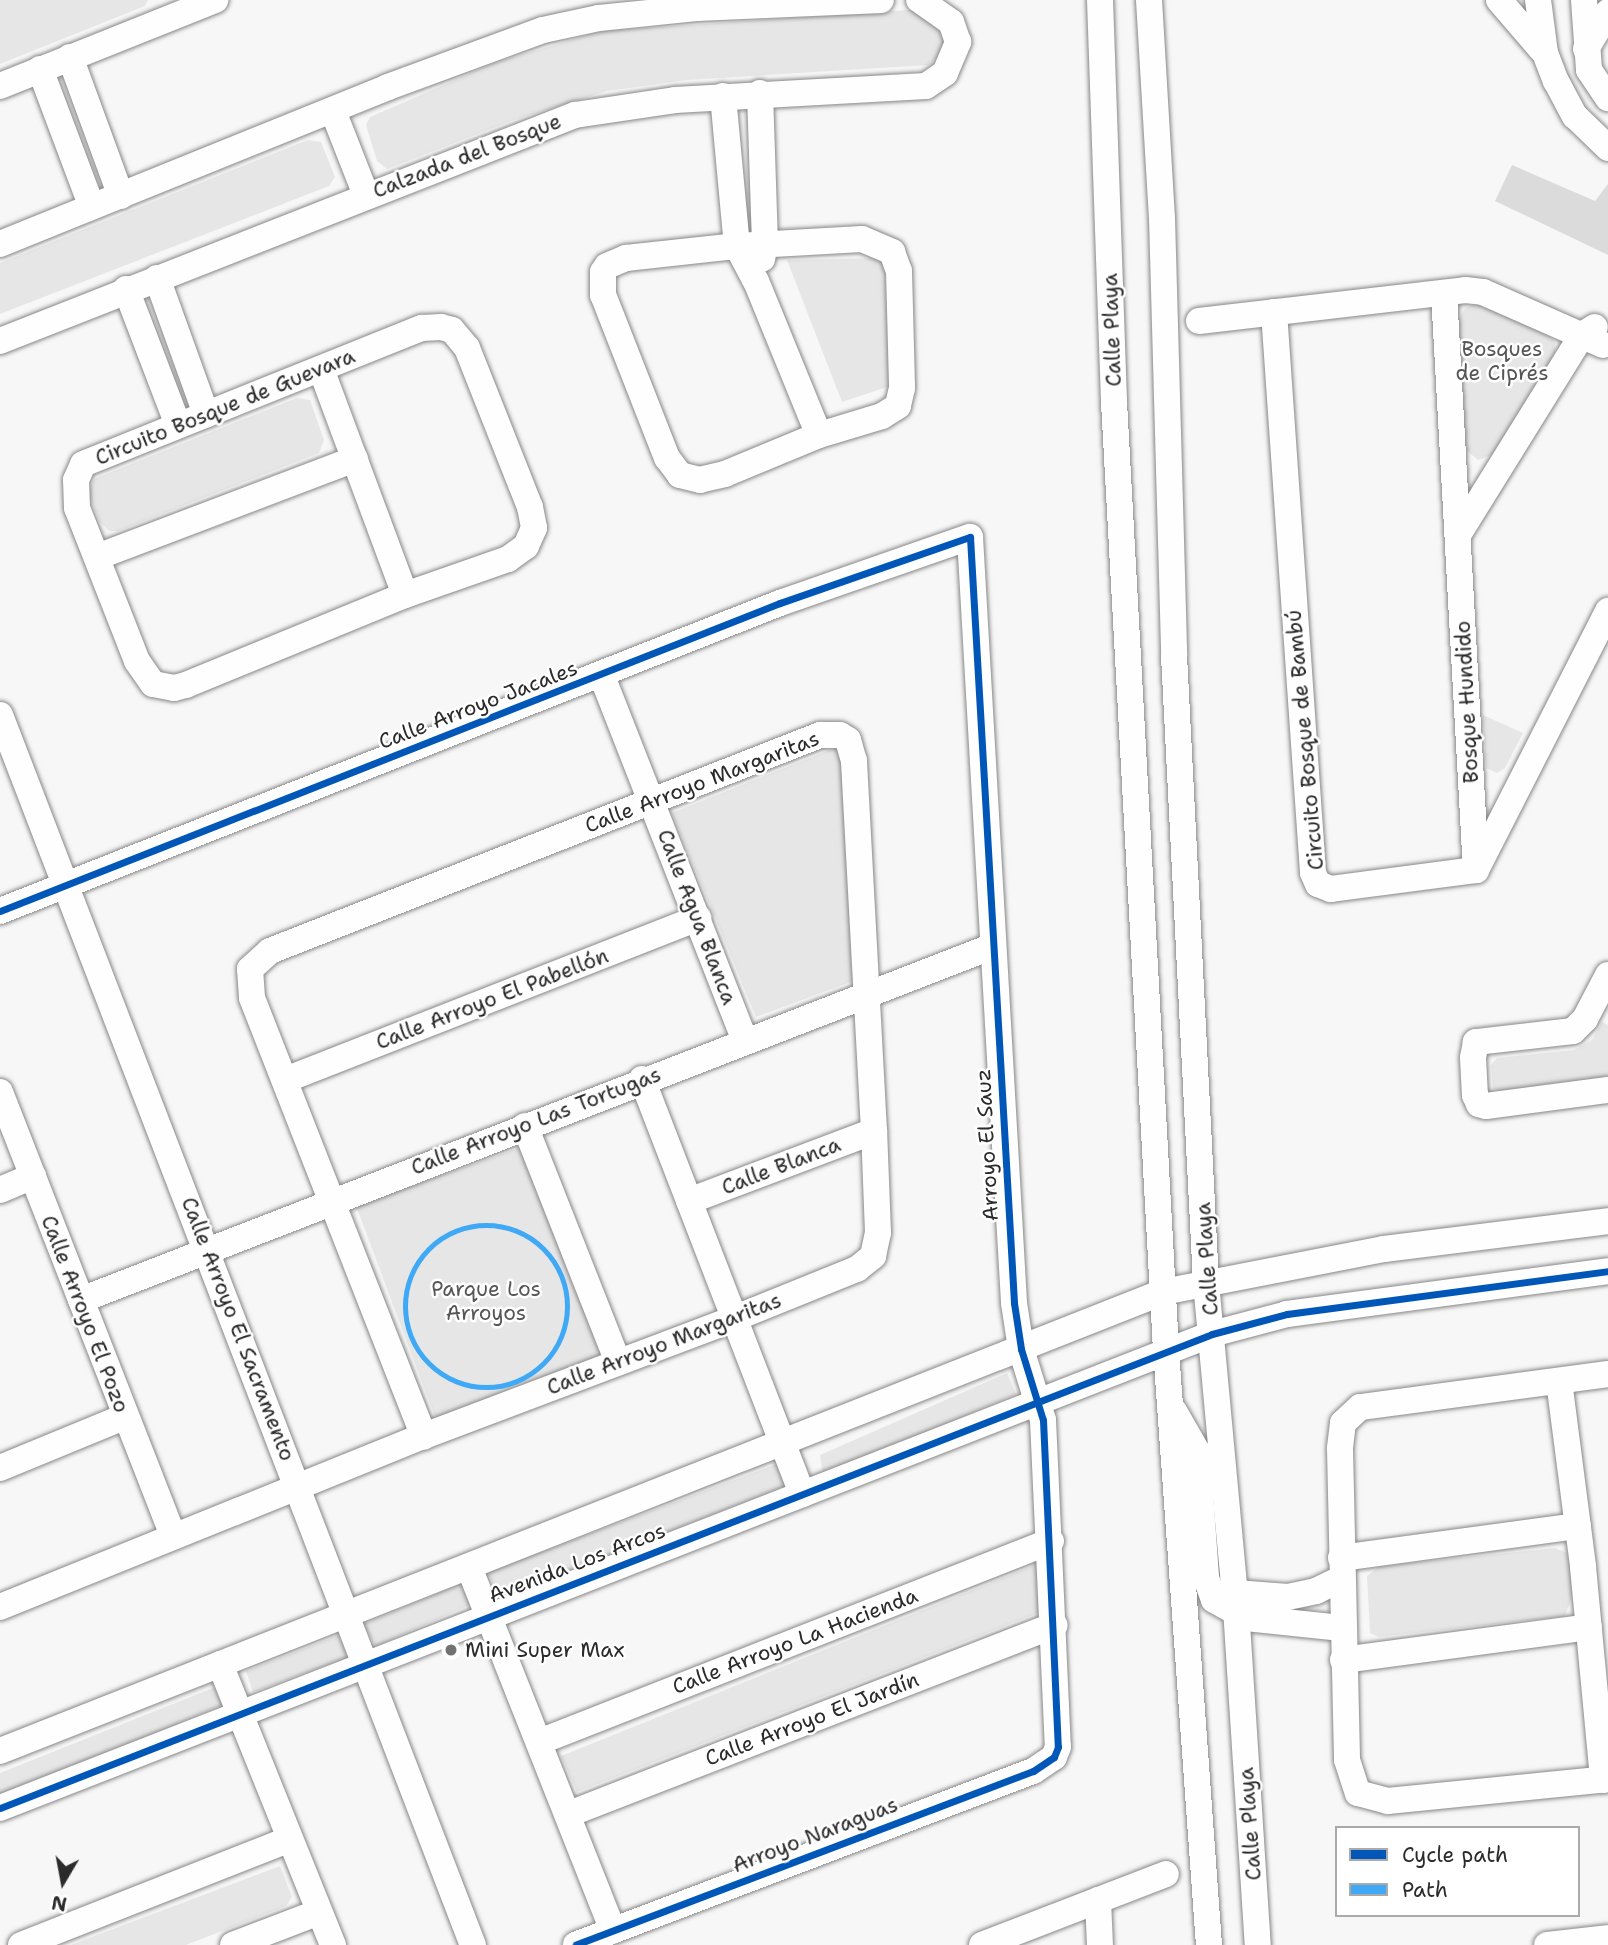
<!DOCTYPE html>
<meta charset="utf-8">
<style>
body{margin:0}
#map{position:relative;width:1608px;height:1945px;overflow:hidden;background:#f7f7f7;font-family:"Shantell Sans",sans-serif}
div>[style]{position:absolute}
[style*='--x']{left:calc(var(--x)*1px);top:calc(var(--y)*1px);width:calc(var(--w)*1px);rotate:calc(var(--a)*1deg)}
.green>*{inset:0;background:#e6e6e6}
.building>*{inset:0;background:#dbdbdb}
.roads{filter:drop-shadow(0 0 2px #878787) drop-shadow(0 0 2px #878787)}
.minor>*{height:26px;margin:-13px;padding:0 13px;transform-origin:13px;border-radius:13px;background:#fefefe}
.quiet>*{height:5px;margin-top:-2.5px;transform-origin:0;background:repeating-linear-gradient(90deg,#3fa9f5 0 10px,transparent 0 15px)}
.quiet>.ring{margin:-2.5px;padding:0;box-sizing:content-box;background:none;border:5px solid #3fa9f5;border-radius:50%}
.cycleway>*{height:7px;margin:-3.5px;padding:0 3.5px;transform-origin:3.5px;border-radius:3.5px;background:#0057b8}
.dots>*{width:19px;height:19px;translate:-50% -50%;box-sizing:border-box;border:4px solid #fff;border-radius:50%}
span{translate:-50% -50%;white-space:nowrap;text-align:center;line-height:1.15;-webkit-text-stroke:5px #fff;paint-order:stroke}
.street-label{font-size:21px;color:#2b2b2b}
.park-label{font-size:21px;color:#565656}
.poi-label{font-size:21px;color:#2b2b2b}
.left{translate:0 -50%;text-align:left}
.legend{position:absolute;left:1335px;top:1826px;width:245px;height:91px;box-sizing:border-box;background:#fff;border:2px solid #aaa;margin:0;padding:9px 12px;list-style:none;font-size:21px;color:#2b2b2b}
.legend li{display:flex;align-items:center;gap:14px;height:35px}
.legend b{width:35px;border:2px solid #aaa}
.north{position:absolute;left:28px;top:1847px;width:70px;height:70px;-webkit-text-stroke:5px #fff;paint-order:stroke;rotate:190deg;font-size:19px;font-weight:700;line-height:28px;text-align:center;color:#2b2b2b}
.north::after{content:'';display:block;margin:auto;width:24px;height:32px;background:#2b2b2b;clip-path:polygon(50% 0,100% 100%,50% 72%,0 100%)}
</style>
<div id="map">
<div class="green">
<div style="clip-path:polygon(0 0,148px 0,145px 6px,0 64px)"></div>
<div style="clip-path:polygon(909px 10px,937px 17px,949px 48px,929px 65px,687px 80px,607px 91px,511px 121px,387px 169px,377px 161px,366px 125px,370px 117px,494px 63px,602px 31px)"></div>
<div style="clip-path:polygon(308px 140px,321px 142px,335px 177px,329px 186px,0 314px,0 263px)"></div>
<div style="clip-path:polygon(884px 258px,893px 385px,842px 402px,787px 260px)"></div>
<div style="clip-path:polygon(1477px 304px,1545px 333px,1555px 342px,1555px 354px,1492px 455px,1478px 460px,1465px 449px,1457px 322px,1465px 308px)"></div>
<div style="clip-path:polygon(297px 398px,310px 400px,324px 440px,319px 453px,118px 531px,109px 531px,100px 522px,88px 493px,94px 479px)"></div>
<div style="clip-path:polygon(1483px 715px,1523px 733px,1505px 768px,1497px 773px,1486px 768px)"></div>
<div style="clip-path:polygon(840px 746px,856px 980px,756px 1017px,672px 813px)"></div>
<div style="clip-path:polygon(1602px 1022px,1608px 1025px,1608px 1077px,1500px 1092px,1493px 1088px,1491px 1065px,1497px 1058px,1574px 1050px,1592px 1040px)"></div>
<div style="clip-path:polygon(519px 1148px,606px 1360px,437px 1422px,356px 1206px)"></div>
<div style="clip-path:polygon(1007px 1373px,1016px 1394px,823px 1476px,820px 1455px)"></div>
<div style="clip-path:polygon(777px 1464px,785px 1486px,499px 1598px,488px 1572px)"></div>
<div style="clip-path:polygon(1555px 1548px,1567px 1553px,1575px 1588px,1565px 1616px,1379px 1637px,1370px 1633px,1367px 1576px,1380px 1566px)"></div>
<div style="clip-path:polygon(1038px 1564px,1038px 1613px,577px 1792px,561px 1756px)"></div>
<div style="clip-path:polygon(466px 1582px,474px 1603px,376px 1646px,363px 1624px)"></div>
<div style="clip-path:polygon(339px 1635px,348px 1657px,253px 1692px,246px 1671px)"></div>
<div style="clip-path:polygon(218px 1686px,224px 1704px,0 1798px,0 1773px)"></div>
<div style="clip-path:polygon(280px 1866px,292px 1897px,286px 1906px,186px 1945px,71px 1945px)"></div>
</div>
<div class="building">
<div style="clip-path:polygon(1512px 165px,1595px 201px,1608px 184px,1608px 255px,1495px 201px)"></div>
</div>
<div class="roads">
<div class="minor">
<div style="--x:1100;--y:0;--w:402;--a:88"></div>
<div style="--x:1114;--y:402;--w:949;--a:86.86"></div>
<div style="--x:1166;--y:1350;--w:597;--a:85.87"></div>
<div style="--x:1149;--y:0;--w:218;--a:86.6"></div>
<div style="--x:1162;--y:218;--w:437;--a:88.4"></div>
<div style="--x:1174;--y:655;--w:629;--a:87.08"></div>
<div style="--x:1206;--y:1283;--w:311;--a:84.7"></div>
<div style="--x:1235;--y:1593;--w:353;--a:86.3"></div>
<div style="--x:1499;--y:0;--w:65;--a:49.4"></div>
<div style="--x:1538;--y:0;--w:53;--a:82.5"></div>
<div style="--x:1545;--y:53;--w:30;--a:69"></div>
<div style="--x:1556;--y:81;--w:40;--a:62"></div>
<div style="--x:1575;--y:116;--w:46;--a:44.1"></div>
<div style="--x:1584;--y:0;--w:70;--a:85.9"></div>
<div style="--x:1589;--y:70;--w:34;--a:56"></div>
<div style="--x:1586;--y:49;--w:43;--a:-59.3"></div>
<div style="--x:70;--y:57;--w:148;--a:69.9"></div>
<div style="--x:40;--y:69;--w:147;--a:69.4"></div>
<div style="--x:0;--y:86;--w:232;--a:-21.8"></div>
<div style="--x:760;--y:93;--w:151;--a:88.1"></div>
<div style="--x:765;--y:244;--w:15;--a:101"></div>
<div style="--x:723;--y:96;--w:151;--a:84.7"></div>
<div style="--x:737;--y:246;--w:40;--a:62"></div>
<div style="--x:756;--y:281;--w:166;--a:67.8"></div>
<div style="--x:333;--y:111;--w:90;--a:68.6"></div>
<div style="--x:862;--y:239;--w:33;--a:23"></div>
<div style="--x:892;--y:252;--w:20;--a:70"></div>
<div style="--x:899;--y:271;--w:117;--a:88.5"></div>
<div style="--x:902;--y:388;--w:18;--a:103"></div>
<div style="--x:898;--y:406;--w:19;--a:148"></div>
<div style="--x:882;--y:416;--w:66;--a:163.2"></div>
<div style="--x:819;--y:435;--w:102;--a:157.5"></div>
<div style="--x:725;--y:474;--w:26;--a:167"></div>
<div style="--x:700;--y:480;--w:21;--a:-166"></div>
<div style="--x:680;--y:475;--w:21;--a:-127"></div>
<div style="--x:667;--y:458;--w:175;--a:-111.4"></div>
<div style="--x:603;--y:295;--w:23;--a:-90"></div>
<div style="--x:603;--y:272;--w:7;--a:-56"></div>
<div style="--x:607;--y:266;--w:21;--a:-23"></div>
<div style="--x:626;--y:258;--w:112;--a:-6.2"></div>
<div style="--x:737;--y:246;--w:125;--a:-3.2"></div>
<div style="--x:0;--y:244;--w:419;--a:-22"></div>
<div style="--x:388;--y:87;--w:165;--a:-20.2"></div>
<div style="--x:543;--y:30;--w:57;--a:-12.1"></div>
<div style="--x:599;--y:18;--w:100;--a:-5.8"></div>
<div style="--x:698;--y:8;--w:183;--a:-2.5"></div>
<div style="--x:157;--y:278;--w:145;--a:70.2"></div>
<div style="--x:126;--y:289;--w:146;--a:69.1"></div>
<div style="--x:1444;--y:293;--w:578;--a:86.83"></div>
<div style="--x:1274;--y:312;--w:562;--a:86.02"></div>
<div style="--x:1313;--y:873;--w:12;--a:66"></div>
<div style="--x:1318;--y:884;--w:14;--a:21"></div>
<div style="--x:1331;--y:889;--w:146;--a:-7.5"></div>
<div style="--x:1476;--y:870;--w:291;--a:-63"></div>
<div style="--x:1199;--y:321;--w:268;--a:-6.6"></div>
<div style="--x:1465;--y:290;--w:18;--a:6"></div>
<div style="--x:1483;--y:292;--w:131;--a:23.8"></div>
<div style="--x:441;--y:327;--w:11;--a:15"></div>
<div style="--x:452;--y:330;--w:23;--a:50"></div>
<div style="--x:467;--y:348;--w:171;--a:68.4"></div>
<div style="--x:530;--y:507;--w:21;--a:79"></div>
<div style="--x:534;--y:528;--w:20;--a:114"></div>
<div style="--x:526;--y:546;--w:22;--a:144"></div>
<div style="--x:508;--y:559;--w:109;--a:160.7"></div>
<div style="--x:405;--y:595;--w:237;--a:157.7"></div>
<div style="--x:186;--y:685;--w:12;--a:166"></div>
<div style="--x:174;--y:688;--w:21;--a:-169"></div>
<div style="--x:153;--y:684;--w:28;--a:-125"></div>
<div style="--x:137;--y:661;--w:164;--a:-111.4"></div>
<div style="--x:77;--y:508;--w:28;--a:-92"></div>
<div style="--x:76;--y:480;--w:17;--a:-66"></div>
<div style="--x:83;--y:464;--w:365;--a:-21.9"></div>
<div style="--x:422;--y:328;--w:19;--a:-3"></div>
<div style="--x:0;--y:341;--w:618;--a:-21.46"></div>
<div style="--x:575;--y:115;--w:101;--a:-8.5"></div>
<div style="--x:675;--y:100;--w:251;--a:-3.2"></div>
<div style="--x:926;--y:86;--w:23;--a:-34"></div>
<div style="--x:945;--y:73;--w:34;--a:-67"></div>
<div style="--x:958;--y:42;--w:21;--a:-109"></div>
<div style="--x:951;--y:22;--w:39;--a:-145"></div>
<div style="--x:321;--y:369;--w:241;--a:69.6"></div>
<div style="--x:1458;--y:535;--w:235;--a:-58.2"></div>
<div style="--x:1582;--y:335;--w:15;--a:-32"></div>
<div style="--x:97;--y:557;--w:276;--a:-20.8"></div>
<div style="--x:602;--y:676;--w:391;--a:68.6"></div>
<div style="--x:0;--y:715;--w:1318;--a:68.97"></div>
<div style="--x:0;--y:911;--w:839;--a:-21.55"></div>
<div style="--x:780;--y:603;--w:201;--a:-19.2"></div>
<div style="--x:970;--y:537;--w:767;--a:86.71"></div>
<div style="--x:1014;--y:1303;--w:47;--a:81.3"></div>
<div style="--x:1021;--y:1349;--w:74;--a:72.8"></div>
<div style="--x:1043;--y:1420;--w:327;--a:87.4"></div>
<div style="--x:1058;--y:1747;--w:11;--a:112"></div>
<div style="--x:1054;--y:1757;--w:25;--a:146"></div>
<div style="--x:1033;--y:1771;--w:489;--a:159.2"></div>
<div style="--x:1608;--y:975;--w:50;--a:117.6"></div>
<div style="--x:1585;--y:1019;--w:17;--a:135"></div>
<div style="--x:1573;--y:1031;--w:98;--a:173.5"></div>
<div style="--x:1476;--y:1042;--w:16;--a:101"></div>
<div style="--x:1473;--y:1058;--w:37;--a:87"></div>
<div style="--x:1475;--y:1095;--w:10;--a:66"></div>
<div style="--x:1479;--y:1104;--w:7;--a:16"></div>
<div style="--x:1486;--y:1106;--w:123;--a:-7.5"></div>
<div style="--x:642;--y:1079;--w:445;--a:68.9"></div>
<div style="--x:285;--y:1080;--w:444;--a:-21.4"></div>
<div style="--x:0;--y:1092;--w:476;--a:68.7"></div>
<div style="--x:525;--y:1126;--w:254;--a:68.5"></div>
<div style="--x:0;--y:1190;--w:36;--a:-23"></div>
<div style="--x:689;--y:1201;--w:198;--a:-20.7"></div>
<div style="--x:81;--y:1300;--w:978;--a:-21.21"></div>
<div style="--x:1608;--y:1374;--w:250;--a:172.4"></div>
<div style="--x:1360;--y:1407;--w:23;--a:137"></div>
<div style="--x:1343;--y:1423;--w:26;--a:97"></div>
<div style="--x:1340;--y:1449;--w:311;--a:88.7"></div>
<div style="--x:1347;--y:1760;--w:35;--a:72"></div>
<div style="--x:1358;--y:1793;--w:31;--a:15"></div>
<div style="--x:1388;--y:1801;--w:221;--a:-5.7"></div>
<div style="--x:1559;--y:1381;--w:188;--a:82.6"></div>
<div style="--x:1583;--y:1567;--w:214;--a:84.6"></div>
<div style="--x:1174;--y:1411;--w:46;--a:60.1"></div>
<div style="--x:1197;--y:1451;--w:127;--a:85.9"></div>
<div style="--x:1206;--y:1578;--w:23;--a:70"></div>
<div style="--x:1214;--y:1600;--w:37;--a:29"></div>
<div style="--x:1246;--y:1618;--w:96;--a:6"></div>
<div style="--x:0;--y:1468;--w:134;--a:-22.4"></div>
<div style="--x:1341;--y:1558;--w:239;--a:-7.7"></div>
<div style="--x:469;--y:1567;--w:391;--a:68.4"></div>
<div style="--x:1235;--y:1593;--w:53;--a:4.3"></div>
<div style="--x:1288;--y:1597;--w:29;--a:-12"></div>
<div style="--x:1316;--y:1591;--w:28;--a:-26"></div>
<div style="--x:0;--y:1607;--w:457;--a:-22"></div>
<div style="--x:424;--y:1436;--w:330;--a:-20.7"></div>
<div style="--x:733;--y:1319;--w:134;--a:-22"></div>
<div style="--x:857;--y:1269;--w:21;--a:-39"></div>
<div style="--x:873;--y:1256;--w:24;--a:-78"></div>
<div style="--x:878;--y:1233;--w:102;--a:-92.2"></div>
<div style="--x:874;--y:1131;--w:371;--a:-93.1"></div>
<div style="--x:854;--y:761;--w:22;--a:-106"></div>
<div style="--x:848;--y:740;--w:9;--a:-148"></div>
<div style="--x:840;--y:735;--w:20;--a:180"></div>
<div style="--x:820;--y:735;--w:591;--a:158.56"></div>
<div style="--x:270;--y:951;--w:27;--a:138"></div>
<div style="--x:250;--y:969;--w:29;--a:86"></div>
<div style="--x:252;--y:998;--w:471;--a:68.6"></div>
<div style="--x:1343;--y:1660;--w:248;--a:-7.6"></div>
<div style="--x:220;--y:1664;--w:303;--a:68.1"></div>
<div style="--x:539;--y:1742;--w:550;--a:-21.43"></div>
<div style="--x:0;--y:1751;--w:1250;--a:-21.54"></div>
<div style="--x:1163;--y:1292;--w:225;--a:-11"></div>
<div style="--x:1384;--y:1249;--w:226;--a:-7.1"></div>
<div style="--x:0;--y:1808;--w:1301;--a:-21.36"></div>
<div style="--x:1212;--y:1334;--w:78;--a:-14.9"></div>
<div style="--x:1287;--y:1314;--w:324;--a:-7.6"></div>
<div style="--x:569;--y:1814;--w:521;--a:-21.25"></div>
<div style="--x:1098;--y:1900;--w:45;--a:87.5"></div>
<div style="--x:21;--y:1945;--w:289;--a:-21.5"></div>
<div style="--x:233;--y:1945;--w:92;--a:-21"></div>
<div style="--x:982;--y:1945;--w:197;--a:-21.1"></div>
<div style="--x:1547;--y:1945;--w:61;--a:-6.5"></div>
</div>
</div>
<div class="quiet">
<div class="ring" style="left:405px;top:1225px;width:157px;height:157px"></div>
</div>
<div class="cycleway">
<div style="--x:0;--y:911;--w:839;--a:-21.55"></div>
<div style="--x:780;--y:603;--w:201;--a:-19.2"></div>
<div style="--x:970;--y:537;--w:767;--a:86.71"></div>
<div style="--x:1014;--y:1303;--w:47;--a:81.3"></div>
<div style="--x:1021;--y:1349;--w:74;--a:72.8"></div>
<div style="--x:1043;--y:1420;--w:327;--a:87.4"></div>
<div style="--x:1058;--y:1747;--w:11;--a:112"></div>
<div style="--x:1054;--y:1757;--w:25;--a:146"></div>
<div style="--x:1033;--y:1771;--w:489;--a:159.2"></div>
<div style="--x:0;--y:1808;--w:1301;--a:-21.36"></div>
<div style="--x:1212;--y:1334;--w:78;--a:-14.9"></div>
<div style="--x:1287;--y:1314;--w:324;--a:-7.6"></div>
</div>
<div class="dots">
<div style="left:451px;top:1650px;background:#727272"></div>
</div>
<div class="street-label">
<span style="left:467px;top:156px;rotate:-21deg">Calzada del Bosque</span>
<span style="left:1112px;top:330px;rotate:-92deg">Calle Playa</span>
<span style="left:225px;top:407px;rotate:-22deg">Circuito Bosque de Guevara</span>
<span style="left:1467px;top:702px;rotate:-93deg">Bosque Hundido</span>
<span style="left:478px;top:705px;rotate:-21deg">Calle Arroyo Jacales</span>
<span style="left:1305px;top:740px;rotate:-95deg">Circuito Bosque de Bambú</span>
<span style="left:702px;top:782px;rotate:-21deg">Calle Arroyo Margaritas</span>
<span style="left:697px;top:917px;rotate:69deg">Calle Agua Blanca</span>
<span style="left:492px;top:999px;rotate:-21deg">Calle Arroyo El Pabellón</span>
<span style="left:536px;top:1121px;rotate:-21deg">Calle Arroyo Las Tortugas</span>
<span style="left:987px;top:1145px;rotate:-93deg">Arroyo El Sauz</span>
<span style="left:781px;top:1166px;rotate:-21deg">Calle Blanca</span>
<span style="left:1207px;top:1259px;rotate:-94deg">Calle Playa</span>
<span style="left:85px;top:1314px;rotate:69deg">Calle Arroyo El Pozo</span>
<span style="left:238px;top:1329px;rotate:69deg">Calle Arroyo El Sacramento</span>
<span style="left:664px;top:1344px;rotate:-21deg">Calle Arroyo Margaritas</span>
<span style="left:577px;top:1563px;rotate:-21deg">Avenida Los Arcos</span>
<span style="left:795px;top:1641px;rotate:-21deg">Calle Arroyo La Hacienda</span>
<span style="left:812px;top:1719px;rotate:-21deg">Calle Arroyo El Jardín</span>
<span style="left:1250px;top:1824px;rotate:-94deg">Calle Playa</span>
<span style="left:815px;top:1835px;rotate:-21deg">Arroyo Naraguas</span>
</div>
<div class="park-label">
<span style="left:1502px;top:361px">Bosques<br>de Ciprés</span>
<span style="left:486px;top:1301px">Parque Los<br>Arroyos</span>
</div>
<div class="poi-label">
<span class="left" style="left:465px;top:1650px">Mini Super Max</span>
</div>
<ul class="legend">
<li><b style="height:9px;background:#0057b8"></b>Cycle path</li>
<li><b style="height:9px;background:#3fa9f5"></b>Path</li>
</ul>
<div class="north">N</div>
</div>
